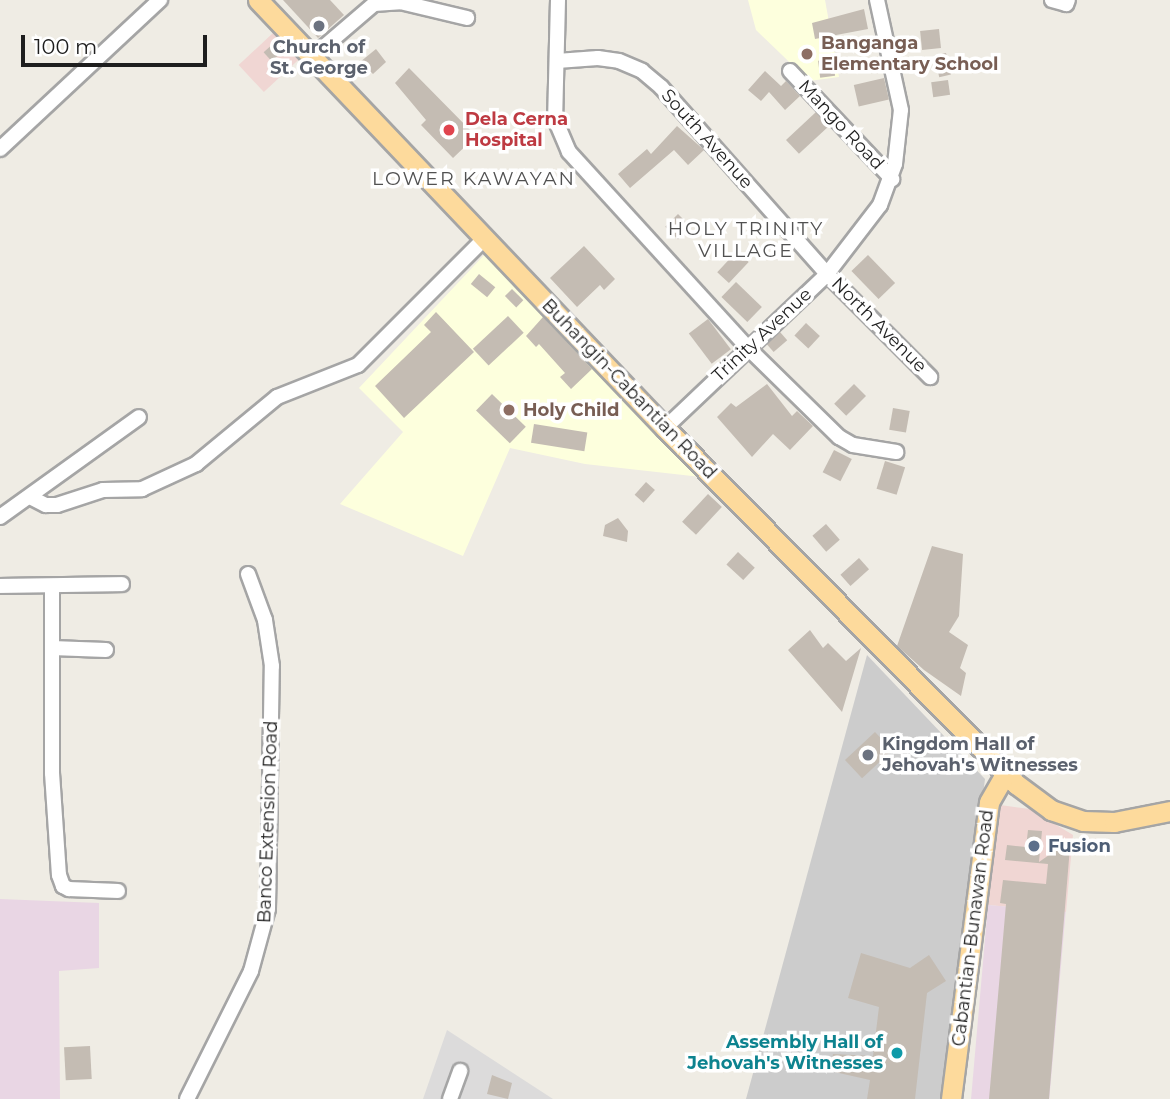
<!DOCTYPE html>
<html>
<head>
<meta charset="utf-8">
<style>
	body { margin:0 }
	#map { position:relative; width:1170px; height:1099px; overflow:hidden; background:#efece4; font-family:Montserrat,sans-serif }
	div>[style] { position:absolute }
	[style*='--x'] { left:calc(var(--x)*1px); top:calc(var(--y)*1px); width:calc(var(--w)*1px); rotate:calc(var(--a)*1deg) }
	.residential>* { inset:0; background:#dcdbdb }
	.commercial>* { inset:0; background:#f0d6d3; transform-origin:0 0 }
	.industrial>* { inset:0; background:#e9d6e4; transform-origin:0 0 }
	.education>* { inset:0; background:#fdffdd }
	.religious>* { inset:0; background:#ccc }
	.building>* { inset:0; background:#c4bcb3; transform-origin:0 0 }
	.roads { filter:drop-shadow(2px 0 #a5a5a5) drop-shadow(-2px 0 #a5a5a5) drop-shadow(0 2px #a5a5a5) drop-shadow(0 -2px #a5a5a5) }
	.minor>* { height:14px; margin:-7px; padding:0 7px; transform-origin:7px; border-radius:7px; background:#fff }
	.major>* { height:19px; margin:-9.5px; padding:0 9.5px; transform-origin:9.5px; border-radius:9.5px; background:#fdda9c }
	.dots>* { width:19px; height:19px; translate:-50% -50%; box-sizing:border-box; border:4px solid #fff; border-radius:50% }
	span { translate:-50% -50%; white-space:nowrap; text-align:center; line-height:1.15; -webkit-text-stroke:7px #fff; paint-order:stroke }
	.education-label { font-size:18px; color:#785e54; font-weight:700 }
	.left { translate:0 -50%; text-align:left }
	.worship-label { font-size:18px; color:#5b616d; font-weight:700 }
	.health-label { font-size:18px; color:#be3a42; font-weight:700 }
	.street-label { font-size:18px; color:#1e1e1e }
	.service-label { font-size:18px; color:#4e5e75; font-weight:700 }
	.culture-label { font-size:18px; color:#0d838f; font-weight:700 }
	.right { translate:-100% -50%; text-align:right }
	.neighbourhood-label { font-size:19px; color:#515151; letter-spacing:2px }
	.scale { position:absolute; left:21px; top:35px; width:186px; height:32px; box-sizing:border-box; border:4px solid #1e1e1e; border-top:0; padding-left:9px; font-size:21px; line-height:24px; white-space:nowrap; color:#1e1e1e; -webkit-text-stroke:5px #fff; paint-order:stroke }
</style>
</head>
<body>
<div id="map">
	<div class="residential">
		<i style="clip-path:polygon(447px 1030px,553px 1099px,423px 1099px)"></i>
	</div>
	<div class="commercial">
		<i style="left:273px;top:33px;width:37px;height:47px;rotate:47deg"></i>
		<i style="clip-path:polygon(1000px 805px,1030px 809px,1073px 835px,1066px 912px,988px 905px)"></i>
	</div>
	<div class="industrial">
		<i style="clip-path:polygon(0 899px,99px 903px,99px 968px,59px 971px,60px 1099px,0 1099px)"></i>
		<i style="left:988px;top:905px;width:78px;height:195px;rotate:5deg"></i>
	</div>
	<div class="education">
		<i style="clip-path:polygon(748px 0,825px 0,839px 77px,809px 81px,756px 30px)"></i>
		<i style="clip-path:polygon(487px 252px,701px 477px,585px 464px,510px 448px,463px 556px,340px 504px,403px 432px,359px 388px)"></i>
	</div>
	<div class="religious">
		<i style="clip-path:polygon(867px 655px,985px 779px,945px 1099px,746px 1099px)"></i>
	</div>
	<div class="building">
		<i style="clip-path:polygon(283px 0,330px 0,344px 15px,318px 38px)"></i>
		<i style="clip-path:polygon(864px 9px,868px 29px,815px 39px,812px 23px)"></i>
		<i style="left:939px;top:29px;width:19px;height:19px;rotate:84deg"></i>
		<i style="left:274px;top:43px;width:12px;height:14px;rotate:48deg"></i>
		<i style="clip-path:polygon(376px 49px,386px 62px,373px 74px,360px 62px)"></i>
		<i style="left:946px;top:53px;width:22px;height:12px;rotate:77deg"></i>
		<i style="left:833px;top:59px;width:17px;height:15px;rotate:83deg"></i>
		<i style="clip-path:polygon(409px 68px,476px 136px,453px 158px,421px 125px,426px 120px,395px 83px)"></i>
		<i style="clip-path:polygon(765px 71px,781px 86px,786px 81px,800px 96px,785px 110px,769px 92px,761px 101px,748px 90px)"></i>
		<i style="left:884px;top:78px;width:22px;height:31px;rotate:77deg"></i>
		<i style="left:948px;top:80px;width:15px;height:17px;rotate:82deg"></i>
		<i style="left:816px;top:112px;width:19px;height:41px;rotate:47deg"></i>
		<i style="clip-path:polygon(677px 126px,704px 150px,688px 165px,674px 150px,630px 188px,618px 174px,647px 149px,651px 154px)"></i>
		<i style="left:678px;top:214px;width:18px;height:18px;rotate:45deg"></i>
		<i style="clip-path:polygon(584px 246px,615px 279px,604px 290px,600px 285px,577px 307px,550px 278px)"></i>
		<i style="left:737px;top:251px;width:16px;height:29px;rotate:43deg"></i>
		<i style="left:868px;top:255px;width:39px;height:23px;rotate:46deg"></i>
		<i style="left:479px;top:274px;width:21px;height:13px;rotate:39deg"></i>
		<i style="left:736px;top:282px;width:36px;height:21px;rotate:44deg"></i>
		<i style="left:512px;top:289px;width:16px;height:10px;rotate:45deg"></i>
		<i style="clip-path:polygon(436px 312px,474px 352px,404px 418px,375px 386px,431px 332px,424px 325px)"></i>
		<i style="left:508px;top:316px;width:23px;height:48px;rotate:47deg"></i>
		<i style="clip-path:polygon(543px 317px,592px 369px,571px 389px,560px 377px,565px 373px,539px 344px,536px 347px,526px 336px)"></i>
		<i style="left:708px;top:319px;width:38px;height:24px;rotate:53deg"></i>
		<i style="left:806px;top:323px;width:19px;height:17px;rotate:43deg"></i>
		<i style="left:780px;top:332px;width:11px;height:18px;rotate:49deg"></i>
		<i style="clip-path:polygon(767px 384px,792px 416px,797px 411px,813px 426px,790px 450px,773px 434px,752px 457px,717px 417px,731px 403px,736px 407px)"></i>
		<i style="left:854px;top:384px;width:17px;height:28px;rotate:45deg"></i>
		<i style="left:492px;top:394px;width:47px;height:23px;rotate:44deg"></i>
		<i style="left:893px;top:408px;width:17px;height:22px;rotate:10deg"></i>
		<i style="left:534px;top:424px;width:54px;height:19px;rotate:9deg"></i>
		<i style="left:834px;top:450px;width:20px;height:25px;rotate:27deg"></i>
		<i style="left:885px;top:461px;width:21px;height:29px;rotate:17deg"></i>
		<i style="left:646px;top:482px;width:12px;height:17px;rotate:42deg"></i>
		<i style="left:708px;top:494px;width:19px;height:38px;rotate:43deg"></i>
		<i style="clip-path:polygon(618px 518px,628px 531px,627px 542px,603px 536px,605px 525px)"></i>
		<i style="left:826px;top:524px;width:21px;height:18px;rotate:49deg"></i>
		<i style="clip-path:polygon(932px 546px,963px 554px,959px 616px,949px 632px,968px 645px,960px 668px,966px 673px,961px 696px,924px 670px,897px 646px)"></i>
		<i style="left:738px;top:552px;width:23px;height:17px;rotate:43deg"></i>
		<i style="left:859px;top:558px;width:15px;height:25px;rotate:48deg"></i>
		<i style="clip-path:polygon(810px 630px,823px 648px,828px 643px,846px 661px,861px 648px,842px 712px,788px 650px)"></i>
		<i style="left:875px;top:732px;width:25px;height:41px;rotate:47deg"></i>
		<i style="clip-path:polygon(1028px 830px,1042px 831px,1039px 862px,1062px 846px,1070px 847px,1049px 1099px,989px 1099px,1006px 904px,1000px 903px,1003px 880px,1046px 884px,1048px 864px,1005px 860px,1007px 845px,1026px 847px)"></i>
		<i style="clip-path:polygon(861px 953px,910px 968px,929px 955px,946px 981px,927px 993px,915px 1099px,867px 1099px,870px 1080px,830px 1071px,833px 1054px,873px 1056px,879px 1007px,848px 998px)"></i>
		<i style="left:90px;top:1046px;width:33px;height:26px;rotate:87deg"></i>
		<i style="clip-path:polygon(492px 1075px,512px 1083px,508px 1099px,487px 1094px)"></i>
	</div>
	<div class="roads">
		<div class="minor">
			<i style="--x:558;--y:0;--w:119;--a:91.4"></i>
			<i style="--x:555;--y:119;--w:36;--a:67"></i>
			<i style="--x:569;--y:152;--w:264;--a:47.6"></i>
			<i style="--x:747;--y:347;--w:129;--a:44.4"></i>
			<i style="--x:839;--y:437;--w:16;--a:30"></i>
			<i style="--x:853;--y:445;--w:44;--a:9.2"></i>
			<i style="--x:1052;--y:0;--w:15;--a:16"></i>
			<i style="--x:1066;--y:4;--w:4;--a:-63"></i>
			<i style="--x:311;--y:58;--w:83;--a:-40.6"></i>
			<i style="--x:374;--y:4;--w:26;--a:-4"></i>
			<i style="--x:400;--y:2;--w:69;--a:13.4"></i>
			<i style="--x:557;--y:61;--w:41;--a:-4.2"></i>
			<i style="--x:598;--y:58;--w:21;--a:8"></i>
			<i style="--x:619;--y:61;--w:25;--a:23"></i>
			<i style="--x:642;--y:71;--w:25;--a:40"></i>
			<i style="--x:661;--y:87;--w:250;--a:48.4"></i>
			<i style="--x:827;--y:274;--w:146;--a:45"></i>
			<i style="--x:790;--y:71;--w:149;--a:46.6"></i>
			<i style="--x:0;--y:149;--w:219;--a:-43"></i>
			<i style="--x:665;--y:428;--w:224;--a:-43.5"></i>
			<i style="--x:827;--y:274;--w:87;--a:-52.5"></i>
			<i style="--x:880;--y:205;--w:44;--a:-69.9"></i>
			<i style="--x:895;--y:164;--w:54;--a:-83.7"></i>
			<i style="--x:901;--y:110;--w:113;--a:-102.3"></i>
			<i style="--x:30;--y:497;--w:18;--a:27"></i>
			<i style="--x:46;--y:505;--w:11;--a:0"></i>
			<i style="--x:57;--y:505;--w:48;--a:-18.1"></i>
			<i style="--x:103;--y:490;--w:39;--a:-1"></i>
			<i style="--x:142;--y:489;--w:60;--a:-24.8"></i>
			<i style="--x:196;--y:464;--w:105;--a:-39.6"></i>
			<i style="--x:277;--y:397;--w:87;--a:-21.6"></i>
			<i style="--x:358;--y:365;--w:181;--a:-45"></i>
			<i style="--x:0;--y:517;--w:171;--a:-35.7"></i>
			<i style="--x:0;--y:586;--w:122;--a:-0.9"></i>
			<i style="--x:52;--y:586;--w:187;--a:90"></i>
			<i style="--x:52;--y:773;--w:102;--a:86.1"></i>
			<i style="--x:59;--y:875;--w:12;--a:70"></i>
			<i style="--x:63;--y:886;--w:7;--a:27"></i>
			<i style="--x:69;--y:889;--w:49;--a:2.3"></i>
			<i style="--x:52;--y:648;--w:54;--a:2.1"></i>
			<i style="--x:187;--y:1099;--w:143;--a:-63.4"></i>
			<i style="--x:251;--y:971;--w:64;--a:-74.7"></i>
			<i style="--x:268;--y:909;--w:243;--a:-89.1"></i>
			<i style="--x:272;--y:666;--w:47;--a:-98.7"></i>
			<i style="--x:265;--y:620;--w:49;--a:-110.3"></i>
			<i style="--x:450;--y:1099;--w:30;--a:-70"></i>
		</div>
		<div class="major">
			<i style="--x:258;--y:0;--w:591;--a:46.44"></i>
			<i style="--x:665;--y:428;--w:500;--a:45.4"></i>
			<i style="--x:1016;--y:784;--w:44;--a:36.6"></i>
			<i style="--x:1051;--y:810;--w:34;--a:19"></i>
			<i style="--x:1083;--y:821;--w:31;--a:2"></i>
			<i style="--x:1114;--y:822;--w:57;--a:-11.1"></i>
			<i style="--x:951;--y:1099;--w:299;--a:-82.7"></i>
			<i style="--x:989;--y:802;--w:32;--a:-60"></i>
		</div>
	</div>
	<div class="dots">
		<i style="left:319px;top:26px;background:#6b7280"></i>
		<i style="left:807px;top:54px;background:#8d6e63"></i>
		<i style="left:449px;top:130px;background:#e0444e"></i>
		<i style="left:509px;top:410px;background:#8d6e63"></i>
		<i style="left:868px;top:755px;background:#6b7280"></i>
		<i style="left:1034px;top:846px;background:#5c6f8a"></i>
		<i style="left:897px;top:1053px;background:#0f9aa8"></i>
	</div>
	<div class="education-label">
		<span class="left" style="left:821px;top:54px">Banganga<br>Elementary School</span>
		<span class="left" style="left:523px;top:410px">Holy Child</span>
	</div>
	<div class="worship-label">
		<span style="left:319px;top:58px">Church of<br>St. George</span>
		<span class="left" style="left:882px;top:755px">Kingdom Hall of<br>Jehovah's Witnesses</span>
	</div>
	<div class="health-label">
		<span class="left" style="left:465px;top:130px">Dela Cerna<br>Hospital</span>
	</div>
	<div class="street-label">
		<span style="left:841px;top:125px;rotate:47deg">Mango Road</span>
		<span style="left:707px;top:139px;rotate:48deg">South Avenue</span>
		<span style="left:879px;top:325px;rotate:45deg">North Avenue</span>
		<span style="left:762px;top:335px;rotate:-43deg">Trinity Avenue</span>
		<span style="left:629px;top:389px;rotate:46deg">Buhangin-Cabantian Road</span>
		<span style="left:268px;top:822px;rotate:-88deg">Banco Extension Road</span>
		<span style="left:973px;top:928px;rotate:-83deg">Cabantian-Bunawan Road</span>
	</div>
	<div class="service-label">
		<span class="left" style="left:1048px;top:846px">Fusion</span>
	</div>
	<div class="culture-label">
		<span class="right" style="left:883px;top:1053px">Assembly Hall of<br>Jehovah's Witnesses</span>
	</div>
	<div class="neighbourhood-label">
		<span style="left:474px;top:179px">LOWER KAWAYAN</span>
		<span style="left:746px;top:240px">HOLY TRINITY<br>VILLAGE</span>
	</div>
	<div class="scale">100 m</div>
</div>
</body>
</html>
